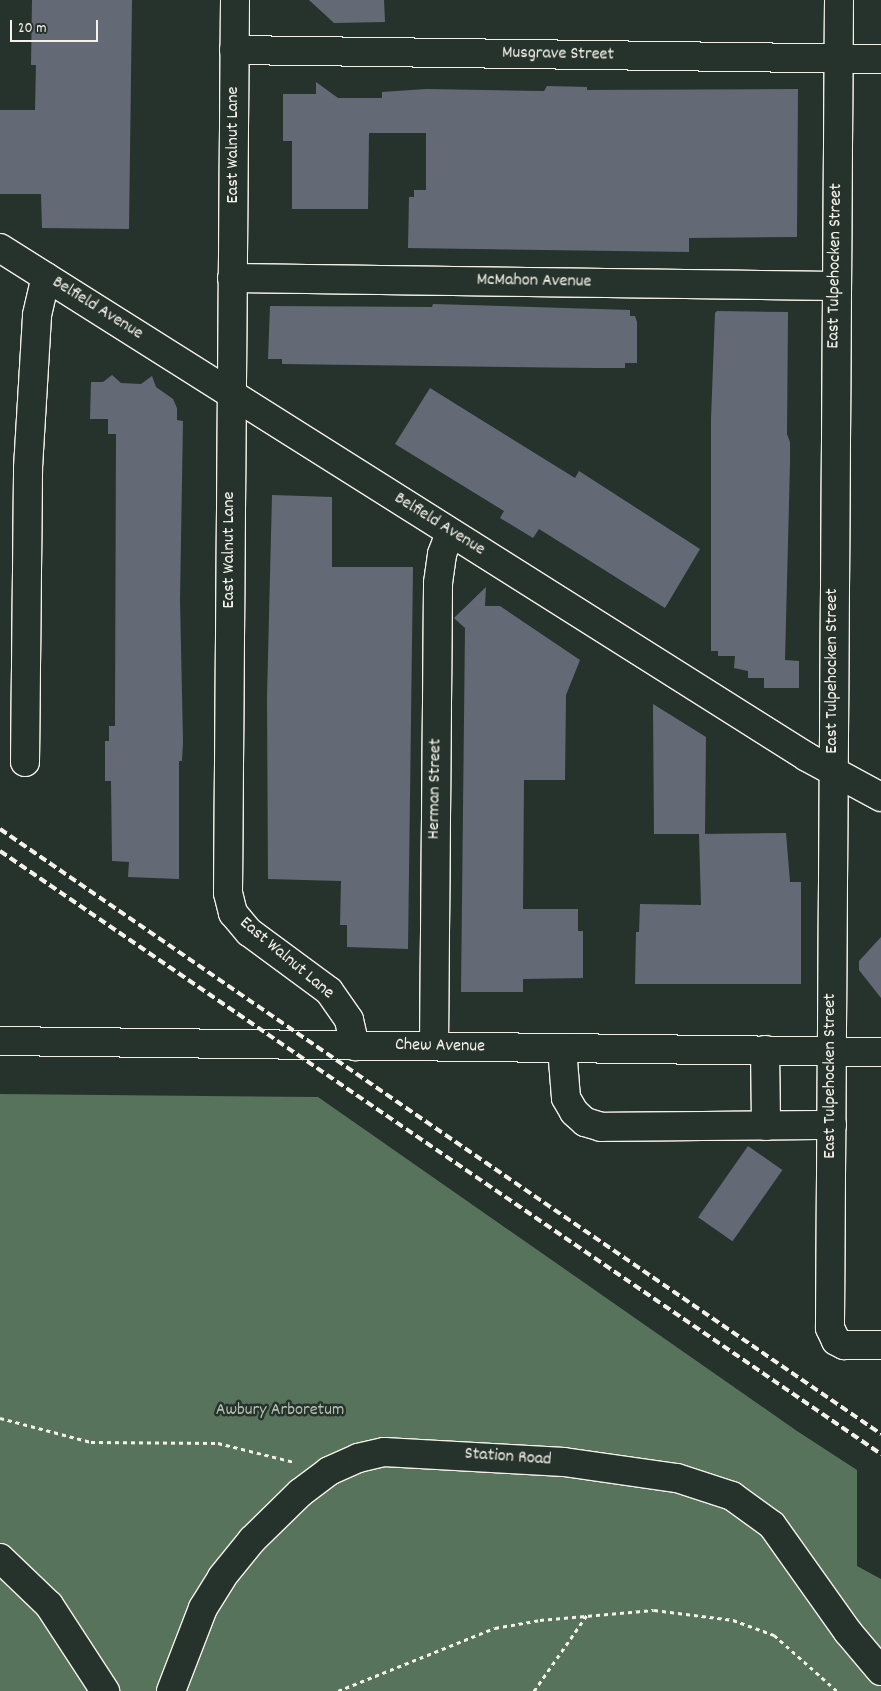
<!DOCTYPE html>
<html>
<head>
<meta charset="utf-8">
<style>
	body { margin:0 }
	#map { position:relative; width:881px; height:1691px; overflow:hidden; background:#26332d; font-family:Dekko,sans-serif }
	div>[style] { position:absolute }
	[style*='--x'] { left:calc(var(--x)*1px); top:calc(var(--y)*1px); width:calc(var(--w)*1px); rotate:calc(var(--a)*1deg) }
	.green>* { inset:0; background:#57735b }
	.building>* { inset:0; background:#646a75; transform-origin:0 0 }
	.path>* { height:3px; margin-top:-1.5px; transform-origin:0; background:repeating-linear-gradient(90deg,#f4f1e8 0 4px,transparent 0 8px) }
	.roads { filter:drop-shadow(1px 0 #f4f1e8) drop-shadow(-1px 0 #f4f1e8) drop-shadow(0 1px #f4f1e8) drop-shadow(0 -1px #f4f1e8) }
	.minor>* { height:28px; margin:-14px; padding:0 14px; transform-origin:14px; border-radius:14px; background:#26332d }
	.rail>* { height:4px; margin-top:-2px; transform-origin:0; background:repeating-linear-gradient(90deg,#f4f1e8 0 8px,transparent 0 12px) }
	span { translate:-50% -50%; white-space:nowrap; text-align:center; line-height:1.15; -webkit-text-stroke:5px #26332d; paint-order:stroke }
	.street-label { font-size:18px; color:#f4f1e8 }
	.park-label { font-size:18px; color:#b5bfb0 }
	.scale { position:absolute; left:10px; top:20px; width:88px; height:22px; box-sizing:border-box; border:2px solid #f4f1e8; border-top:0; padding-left:6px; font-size:15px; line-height:18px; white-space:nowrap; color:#f4f1e8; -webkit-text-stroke:4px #26332d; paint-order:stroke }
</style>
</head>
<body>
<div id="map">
	<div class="green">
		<i style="clip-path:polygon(0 1094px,318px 1097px,797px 1431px,857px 1470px,857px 1566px,881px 1579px,881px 1691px,0 1691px)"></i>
	</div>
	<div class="building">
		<i style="clip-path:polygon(32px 0,132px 0,129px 229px,42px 228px,41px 194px,0 194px,0 110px,35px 110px,36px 65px,31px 65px)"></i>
		<i style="clip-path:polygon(309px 0,384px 0,385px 22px,334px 23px)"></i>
		<i style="clip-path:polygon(316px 82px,338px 98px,382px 98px,382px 92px,426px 89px,544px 91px,547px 86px,587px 87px,587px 90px,798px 89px,797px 237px,689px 238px,689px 252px,408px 248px,409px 197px,414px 197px,414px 190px,426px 190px,426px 133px,369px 133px,368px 209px,292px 209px,292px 141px,283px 141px,283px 94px,316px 94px)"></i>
		<i style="clip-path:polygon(433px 304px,630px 310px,630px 316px,635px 316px,637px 322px,637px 363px,625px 363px,625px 368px,595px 368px,282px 364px,282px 359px,268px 359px,270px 306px,432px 307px)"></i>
		<i style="clip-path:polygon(717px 311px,788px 312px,787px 434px,790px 442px,790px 463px,785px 660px,799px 661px,799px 688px,764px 688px,764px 678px,748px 678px,748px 671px,734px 668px,735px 656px,718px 656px,718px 651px,711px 651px,711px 419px,715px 313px)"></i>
		<i style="clip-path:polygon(112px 375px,121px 383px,141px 384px,152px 376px,156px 387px,173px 399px,177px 408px,177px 420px,183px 421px,180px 600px,183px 742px,182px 761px,179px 761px,179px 879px,128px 877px,129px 862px,112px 861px,111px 781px,105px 781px,105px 741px,109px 741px,109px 726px,115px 726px,116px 434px,108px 434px,108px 419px,90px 419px,91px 382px,103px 382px)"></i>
		<i style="clip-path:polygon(430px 388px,575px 478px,579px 471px,700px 549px,665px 608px,539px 529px,533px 538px,500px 518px,504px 511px,395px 444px)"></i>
		<i style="clip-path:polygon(272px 495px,332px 497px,332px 567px,413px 567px,408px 949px,347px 947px,347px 925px,340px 925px,341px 881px,268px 879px,267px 697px)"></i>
		<i style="clip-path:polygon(486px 587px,485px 606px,500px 606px,580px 660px,566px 695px,565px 780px,524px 780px,523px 909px,578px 909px,578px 931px,583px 931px,583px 978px,523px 979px,523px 992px,461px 992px,465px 628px,454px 618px)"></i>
		<i style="clip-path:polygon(653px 704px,706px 737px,705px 834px,654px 834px)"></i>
		<i style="clip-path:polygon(786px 833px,790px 882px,801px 882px,801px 984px,635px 984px,636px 932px,639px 932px,640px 904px,701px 905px,699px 834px)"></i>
		<i style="clip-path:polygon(881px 937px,881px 998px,859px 970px,859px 961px)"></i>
		<i style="left:748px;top:1146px;width:42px;height:87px;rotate:35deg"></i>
	</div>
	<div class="path">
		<i style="--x:0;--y:1418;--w:94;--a:14.8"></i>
		<i style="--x:91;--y:1442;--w:127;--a:0.5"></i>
		<i style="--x:218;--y:1443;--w:78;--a:14"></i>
		<i style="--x:338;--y:1691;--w:169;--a:-21.9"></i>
		<i style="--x:495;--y:1628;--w:46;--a:-10.1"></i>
		<i style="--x:540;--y:1620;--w:114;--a:-5"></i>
		<i style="--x:654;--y:1610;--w:80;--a:7.2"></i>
		<i style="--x:733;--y:1620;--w:44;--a:20.1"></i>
		<i style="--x:774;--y:1635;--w:84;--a:41.6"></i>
		<i style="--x:534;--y:1691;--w:93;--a:-55.1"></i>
	</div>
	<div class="roads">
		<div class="minor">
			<i style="--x:235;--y:0;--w:893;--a:90.45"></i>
			<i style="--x:228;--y:893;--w:21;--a:76"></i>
			<i style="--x:233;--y:913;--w:25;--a:50"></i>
			<i style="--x:249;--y:932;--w:99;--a:36.4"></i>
			<i style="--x:329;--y:991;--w:35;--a:55"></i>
			<i style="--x:349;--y:1020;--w:27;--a:77"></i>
			<i style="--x:839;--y:0;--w:1328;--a:90.39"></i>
			<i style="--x:830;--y:1328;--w:14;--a:65"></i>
			<i style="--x:836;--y:1341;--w:9;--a:27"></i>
			<i style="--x:844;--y:1345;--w:37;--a:0"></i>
			<i style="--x:234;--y:50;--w:647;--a:0.8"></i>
			<i style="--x:0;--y:248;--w:954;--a:32.24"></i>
			<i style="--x:807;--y:757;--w:84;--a:28.4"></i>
			<i style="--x:232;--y:278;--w:604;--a:0.76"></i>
			<i style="--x:25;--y:762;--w:294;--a:-89.4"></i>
			<i style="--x:28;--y:468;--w:153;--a:-86.6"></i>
			<i style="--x:37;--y:315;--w:39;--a:-77"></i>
			<i style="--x:0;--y:1041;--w:881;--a:0.72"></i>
			<i style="--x:434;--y:1046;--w:463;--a:-89.5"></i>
			<i style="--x:438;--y:583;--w:29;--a:-82"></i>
			<i style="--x:442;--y:554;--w:22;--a:-69"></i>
			<i style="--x:562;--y:1048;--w:50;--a:85.4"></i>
			<i style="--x:566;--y:1098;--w:16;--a:60"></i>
			<i style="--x:574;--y:1112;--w:15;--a:42"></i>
			<i style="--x:585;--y:1122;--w:17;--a:17"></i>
			<i style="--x:601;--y:1127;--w:231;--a:-0.5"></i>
			<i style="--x:765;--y:1050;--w:76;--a:89.2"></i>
			<i style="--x:0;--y:1558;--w:68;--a:43.8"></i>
			<i style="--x:49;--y:1605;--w:103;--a:56.9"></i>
			<i style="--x:171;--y:1691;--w:89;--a:-68.9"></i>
			<i style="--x:203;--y:1608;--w:36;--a:-58"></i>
			<i style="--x:222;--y:1577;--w:48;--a:-51"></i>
			<i style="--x:252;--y:1540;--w:67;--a:-44.4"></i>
			<i style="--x:300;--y:1493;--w:36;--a:-37"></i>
			<i style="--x:329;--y:1471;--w:32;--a:-24"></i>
			<i style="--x:358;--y:1458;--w:27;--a:-13"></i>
			<i style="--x:384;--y:1452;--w:180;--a:3.2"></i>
			<i style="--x:564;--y:1462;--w:114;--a:8.1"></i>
			<i style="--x:677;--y:1478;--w:58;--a:18.1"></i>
			<i style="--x:732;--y:1496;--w:49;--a:35.9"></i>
			<i style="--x:772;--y:1525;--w:131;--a:54.6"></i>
			<i style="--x:848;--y:1632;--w:51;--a:49.8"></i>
		</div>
	</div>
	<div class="rail">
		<i style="--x:0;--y:829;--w:1069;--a:34.48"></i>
		<i style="--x:0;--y:851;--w:1068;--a:34.39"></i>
	</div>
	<div class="street-label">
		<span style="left:558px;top:55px;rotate:1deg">Musgrave Street</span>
		<span style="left:234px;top:145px;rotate:-90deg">East Walnut Lane</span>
		<span style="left:836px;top:266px;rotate:-89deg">East Tulpehocken Street</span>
		<span style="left:534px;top:282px;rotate:1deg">McMahon Avenue</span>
		<span style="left:97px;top:309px;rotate:32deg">Belfield Avenue</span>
		<span style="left:439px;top:525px;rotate:32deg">Belfield Avenue</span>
		<span style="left:230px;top:550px;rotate:-90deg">East Walnut Lane</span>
		<span style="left:833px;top:671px;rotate:-90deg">East Tulpehocken Street</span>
		<span style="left:436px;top:789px;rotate:-89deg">Herman Street</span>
		<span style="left:286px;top:959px;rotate:40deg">East Walnut Lane</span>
		<span style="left:440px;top:1047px;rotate:1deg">Chew Avenue</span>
		<span style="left:831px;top:1076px;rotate:-90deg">East Tulpehocken Street</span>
		<span style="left:508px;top:1458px;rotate:4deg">Station Road</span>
	</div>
	<div class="park-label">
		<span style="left:280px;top:1411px">Awbury Arboretum</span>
	</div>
	<div class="scale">20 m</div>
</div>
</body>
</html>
